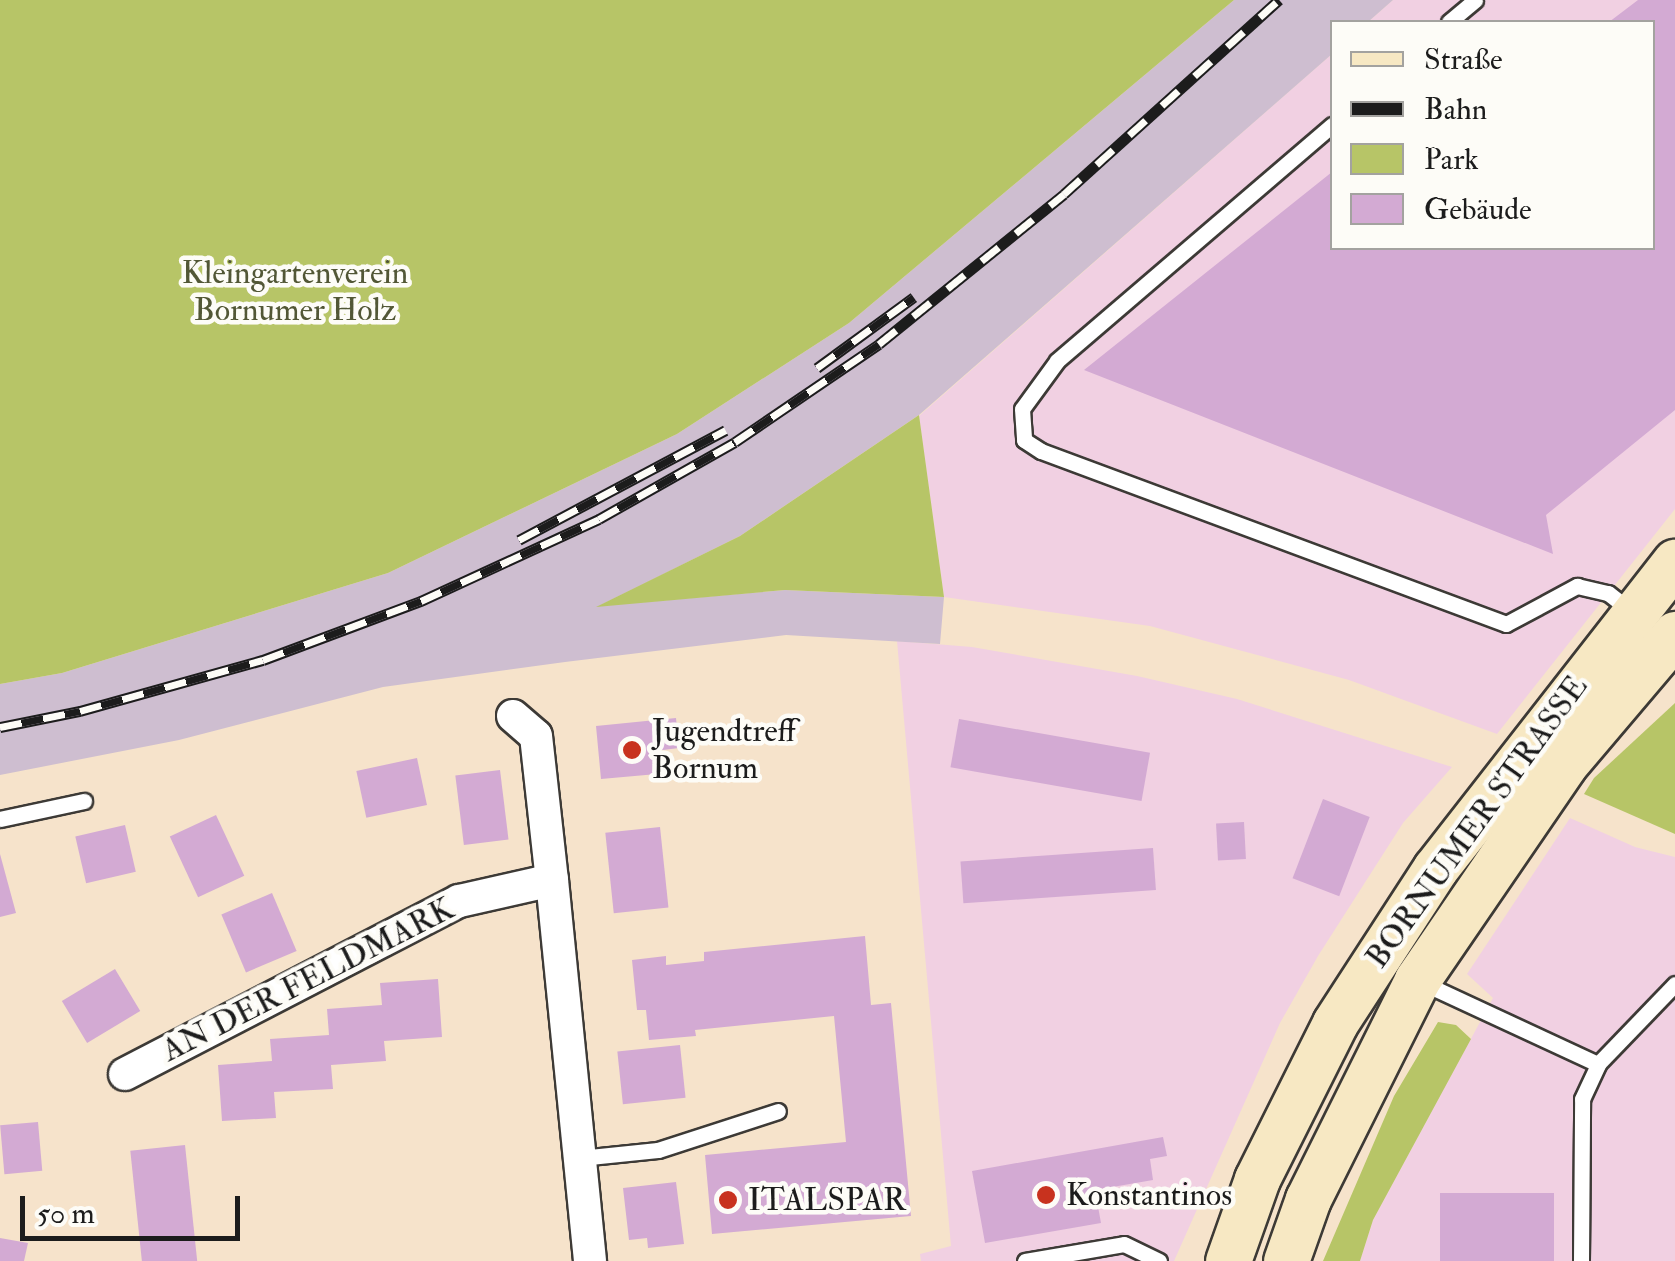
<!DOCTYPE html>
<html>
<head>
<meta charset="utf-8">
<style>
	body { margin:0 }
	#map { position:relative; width:1675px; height:1261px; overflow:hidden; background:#f6e3cb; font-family:"IM FELL Double Pica",serif }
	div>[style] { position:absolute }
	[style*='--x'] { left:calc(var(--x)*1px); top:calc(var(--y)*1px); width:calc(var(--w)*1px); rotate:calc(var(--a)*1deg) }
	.built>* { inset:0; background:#f1d0e2 }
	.industrial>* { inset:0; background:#cebed0 }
	.green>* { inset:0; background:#b7c567 }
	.building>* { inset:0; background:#d3aad3; transform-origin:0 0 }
	.roads { filter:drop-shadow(2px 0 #3d3a36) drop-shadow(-2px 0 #3d3a36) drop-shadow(0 2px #3d3a36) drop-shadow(0 -2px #3d3a36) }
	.lane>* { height:15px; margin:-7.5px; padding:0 7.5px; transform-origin:7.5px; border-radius:7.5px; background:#fff }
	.street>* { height:32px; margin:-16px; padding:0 16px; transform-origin:16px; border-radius:16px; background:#fff }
	.secondary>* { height:45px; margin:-22.5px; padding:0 22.5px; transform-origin:22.5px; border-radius:22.5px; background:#f7e8c3 }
	.rail>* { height:11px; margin-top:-5.5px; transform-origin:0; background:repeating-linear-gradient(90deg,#fdfcf7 0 22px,#1c1c1c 0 44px); box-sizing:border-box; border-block:2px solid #1c1c1c }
	.dots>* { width:28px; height:28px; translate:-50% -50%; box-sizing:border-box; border:5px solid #fdfcf7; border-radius:50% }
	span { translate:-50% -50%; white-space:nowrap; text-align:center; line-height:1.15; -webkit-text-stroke:9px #fdfcf7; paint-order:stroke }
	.park-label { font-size:32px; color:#525736 }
	.poi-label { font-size:32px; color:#1c1c1c }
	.left { translate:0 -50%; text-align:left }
	.street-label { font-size:32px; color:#1c1c1c }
	.legend { position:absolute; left:1330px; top:20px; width:325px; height:230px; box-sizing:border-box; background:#fdfcf7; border:2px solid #a3a29f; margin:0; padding:12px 18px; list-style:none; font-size:30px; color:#1c1c1c }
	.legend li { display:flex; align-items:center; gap:20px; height:50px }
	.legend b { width:50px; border:2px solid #a3a29f }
	.scale { position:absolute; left:20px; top:1196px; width:220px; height:45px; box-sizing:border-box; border:5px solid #1c1c1c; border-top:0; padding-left:12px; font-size:30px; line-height:35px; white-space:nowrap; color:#1c1c1c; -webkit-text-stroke:8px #fdfcf7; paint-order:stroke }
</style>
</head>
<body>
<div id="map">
	<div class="built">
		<i style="clip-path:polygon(1393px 0,1675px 0,1675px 509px,1497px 734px,1349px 680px,1150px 626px,944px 597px,919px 416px,1332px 54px,1332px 248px,1652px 248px,1652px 22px,1368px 22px)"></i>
		<i style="clip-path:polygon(897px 641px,972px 647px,1137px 676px,1237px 699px,1452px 767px,1403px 823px,1318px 956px,1280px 1023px,1174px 1261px,921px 1261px,920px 1254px,951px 1246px)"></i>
		<i style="clip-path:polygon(1570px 818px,1635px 847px,1675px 857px,1675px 1261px,1360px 1261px,1373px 1220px,1493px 998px,1467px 974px)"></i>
	</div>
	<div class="industrial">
		<i style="clip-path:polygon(1234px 0,1393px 0,1368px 22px,1332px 22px,1332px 54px,919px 415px,740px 536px,599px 606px,785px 590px,944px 597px,940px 644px,786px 635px,565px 662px,383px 687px,179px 740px,0 775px,0 684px,62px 673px,388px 573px,677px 434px,849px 323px)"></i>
	</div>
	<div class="green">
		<i style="clip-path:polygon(0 0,1234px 0,849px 323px,677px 434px,388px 573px,62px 673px,0 684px)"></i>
		<i style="clip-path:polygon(919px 415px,944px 597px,785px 590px,596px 607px,740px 536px)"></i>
		<i style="clip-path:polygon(1675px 703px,1675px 834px,1584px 794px,1594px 778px)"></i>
		<i style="clip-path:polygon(1438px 1022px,1456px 1025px,1471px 1039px,1373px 1220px,1360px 1261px,1323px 1261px,1394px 1096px)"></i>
	</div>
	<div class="building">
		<i style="clip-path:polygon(1638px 0,1675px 0,1675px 410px,1546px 515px,1553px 554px,1084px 370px,1332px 172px,1332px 248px,1652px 248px,1652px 22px,1609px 22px)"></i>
		<i style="clip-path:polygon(676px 718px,679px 748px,655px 751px,657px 774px,601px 779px,596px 726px)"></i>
		<i style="left:959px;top:719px;width:194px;height:49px;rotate:10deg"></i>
		<i style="left:417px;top:758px;width:48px;height:62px;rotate:78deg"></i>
		<i style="left:500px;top:770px;width:70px;height:45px;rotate:83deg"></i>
		<i style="left:1323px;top:799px;width:50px;height:85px;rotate:21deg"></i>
		<i style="left:216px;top:815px;width:67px;height:51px;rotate:65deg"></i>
		<i style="left:1244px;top:822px;width:37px;height:28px;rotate:87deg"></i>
		<i style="left:125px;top:825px;width:48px;height:51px;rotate:77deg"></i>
		<i style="left:660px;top:827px;width:81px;height:55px;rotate:84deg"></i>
		<i style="left:1153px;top:848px;width:42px;height:193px;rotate:86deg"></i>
		<i style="clip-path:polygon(0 854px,16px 913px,0 917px)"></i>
		<i style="left:272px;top:893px;width:63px;height:55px;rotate:67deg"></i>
		<i style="clip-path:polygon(865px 936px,871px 1005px,891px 1003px,911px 1216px,712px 1234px,705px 1155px,846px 1142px,834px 1016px,695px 1030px,696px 1036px,649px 1040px,646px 1010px,637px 1010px,632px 960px,666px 956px,666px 965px,704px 961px,704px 952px)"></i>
		<i style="left:115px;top:969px;width:49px;height:62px;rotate:59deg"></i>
		<i style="clip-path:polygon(438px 979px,442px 1037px,384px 1041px,386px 1061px,331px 1065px,333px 1089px,274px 1092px,276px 1118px,222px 1121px,218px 1065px,272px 1061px,270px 1039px,329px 1035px,327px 1009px,382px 1005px,380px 983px)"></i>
		<i style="left:680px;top:1045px;width:53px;height:63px;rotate:84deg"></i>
		<i style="left:38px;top:1122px;width:49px;height:38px;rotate:85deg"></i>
		<i style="clip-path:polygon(1163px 1137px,1167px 1156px,1150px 1159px,1153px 1180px,1095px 1190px,1101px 1223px,985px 1243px,972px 1171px)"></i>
		<i style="left:185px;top:1145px;width:117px;height:55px;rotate:84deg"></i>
		<i style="clip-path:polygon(676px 1182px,684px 1244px,648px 1248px,647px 1238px,629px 1240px,623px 1188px)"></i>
		<i style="left:1554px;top:1193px;width:68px;height:114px;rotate:90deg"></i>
		<i style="clip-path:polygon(0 1238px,28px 1243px,24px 1261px,0 1261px)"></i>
	</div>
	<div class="roads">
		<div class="lane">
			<i style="--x:1449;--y:22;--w:34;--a:-40"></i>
			<i style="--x:1332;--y:125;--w:362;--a:139.4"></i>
			<i style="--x:1057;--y:361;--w:59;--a:126.1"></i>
			<i style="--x:1022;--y:409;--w:31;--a:86"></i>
			<i style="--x:1024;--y:440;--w:20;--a:33"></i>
			<i style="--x:1041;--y:451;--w:496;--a:20.4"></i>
			<i style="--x:1506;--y:624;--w:81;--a:-28.2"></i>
			<i style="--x:1577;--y:586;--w:32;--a:13"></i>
			<i style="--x:1608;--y:593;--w:31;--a:38"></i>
			<i style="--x:0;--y:819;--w:86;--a:-12.1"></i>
			<i style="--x:1421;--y:982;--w:195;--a:24.9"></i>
			<i style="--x:580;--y:1158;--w:78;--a:-5.9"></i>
			<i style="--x:658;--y:1150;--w:126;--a:-18"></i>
			<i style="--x:1025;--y:1261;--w:100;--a:-9.7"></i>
			<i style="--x:1124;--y:1244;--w:39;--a:26"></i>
			<i style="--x:1581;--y:1261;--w:162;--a:-89.6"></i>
			<i style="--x:1582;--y:1099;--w:38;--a:-65"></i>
			<i style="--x:1598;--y:1064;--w:111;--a:-46.1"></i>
		</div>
		<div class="street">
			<i style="--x:513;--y:716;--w:30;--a:41"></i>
			<i style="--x:536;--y:736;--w:145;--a:83.7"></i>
			<i style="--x:125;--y:1074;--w:376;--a:-27.4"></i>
			<i style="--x:459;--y:901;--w:95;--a:-12.7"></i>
			<i style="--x:552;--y:880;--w:383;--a:84.3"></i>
		</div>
		<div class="secondary">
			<i style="--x:1228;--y:1261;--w:87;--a:-70.5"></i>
			<i style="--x:1257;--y:1179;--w:174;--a:-63.4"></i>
			<i style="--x:1335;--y:1023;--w:184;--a:-57"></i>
			<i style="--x:1435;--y:869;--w:390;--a:-52"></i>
			<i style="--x:1286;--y:1261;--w:66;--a:-70.5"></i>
			<i style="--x:1308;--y:1199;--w:245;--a:-63.5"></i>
			<i style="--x:1417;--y:980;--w:260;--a:-55.6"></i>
			<i style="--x:1564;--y:765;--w:172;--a:-49.7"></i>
		</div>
	</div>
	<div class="rail">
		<i style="--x:817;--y:368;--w:120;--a:-36.2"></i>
		<i style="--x:519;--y:540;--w:234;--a:-28"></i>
		<i style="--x:0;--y:727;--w:82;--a:-11.3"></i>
		<i style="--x:80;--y:711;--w:190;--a:-15.6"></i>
		<i style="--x:263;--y:660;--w:169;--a:-20.5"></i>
		<i style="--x:421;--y:601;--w:196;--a:-24.7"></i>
		<i style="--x:599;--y:519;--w:156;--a:-29.5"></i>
		<i style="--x:735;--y:442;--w:174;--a:-34.2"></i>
		<i style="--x:879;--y:344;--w:238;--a:-39"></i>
		<i style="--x:1064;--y:194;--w:290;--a:-42.1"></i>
	</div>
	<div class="dots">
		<i style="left:632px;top:750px;background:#c8321e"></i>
		<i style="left:1046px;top:1195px;background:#c8321e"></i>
		<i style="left:728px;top:1200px;background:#c8321e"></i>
	</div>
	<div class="park-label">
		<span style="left:295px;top:292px">Kleingartenverein<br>Bornumer Holz</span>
	</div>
	<div class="poi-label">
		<span class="left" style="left:652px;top:750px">Jugendtreff<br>Bornum</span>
		<span class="left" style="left:1066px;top:1195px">Konstantinos</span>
		<span class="left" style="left:748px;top:1200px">ITALSPAR</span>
	</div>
	<div class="street-label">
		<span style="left:1477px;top:822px;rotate:-54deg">BORNUMER STRASSE</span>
		<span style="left:308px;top:980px;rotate:-27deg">AN DER FELDMARK</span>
	</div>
	<ul class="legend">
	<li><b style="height:12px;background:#f7e8c3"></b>Straße</li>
	<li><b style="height:12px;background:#1c1c1c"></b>Bahn</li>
	<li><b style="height:28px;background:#b7c567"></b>Park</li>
	<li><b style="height:28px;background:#d3aad3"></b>Gebäude</li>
	</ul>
	<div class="scale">50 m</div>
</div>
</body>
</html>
